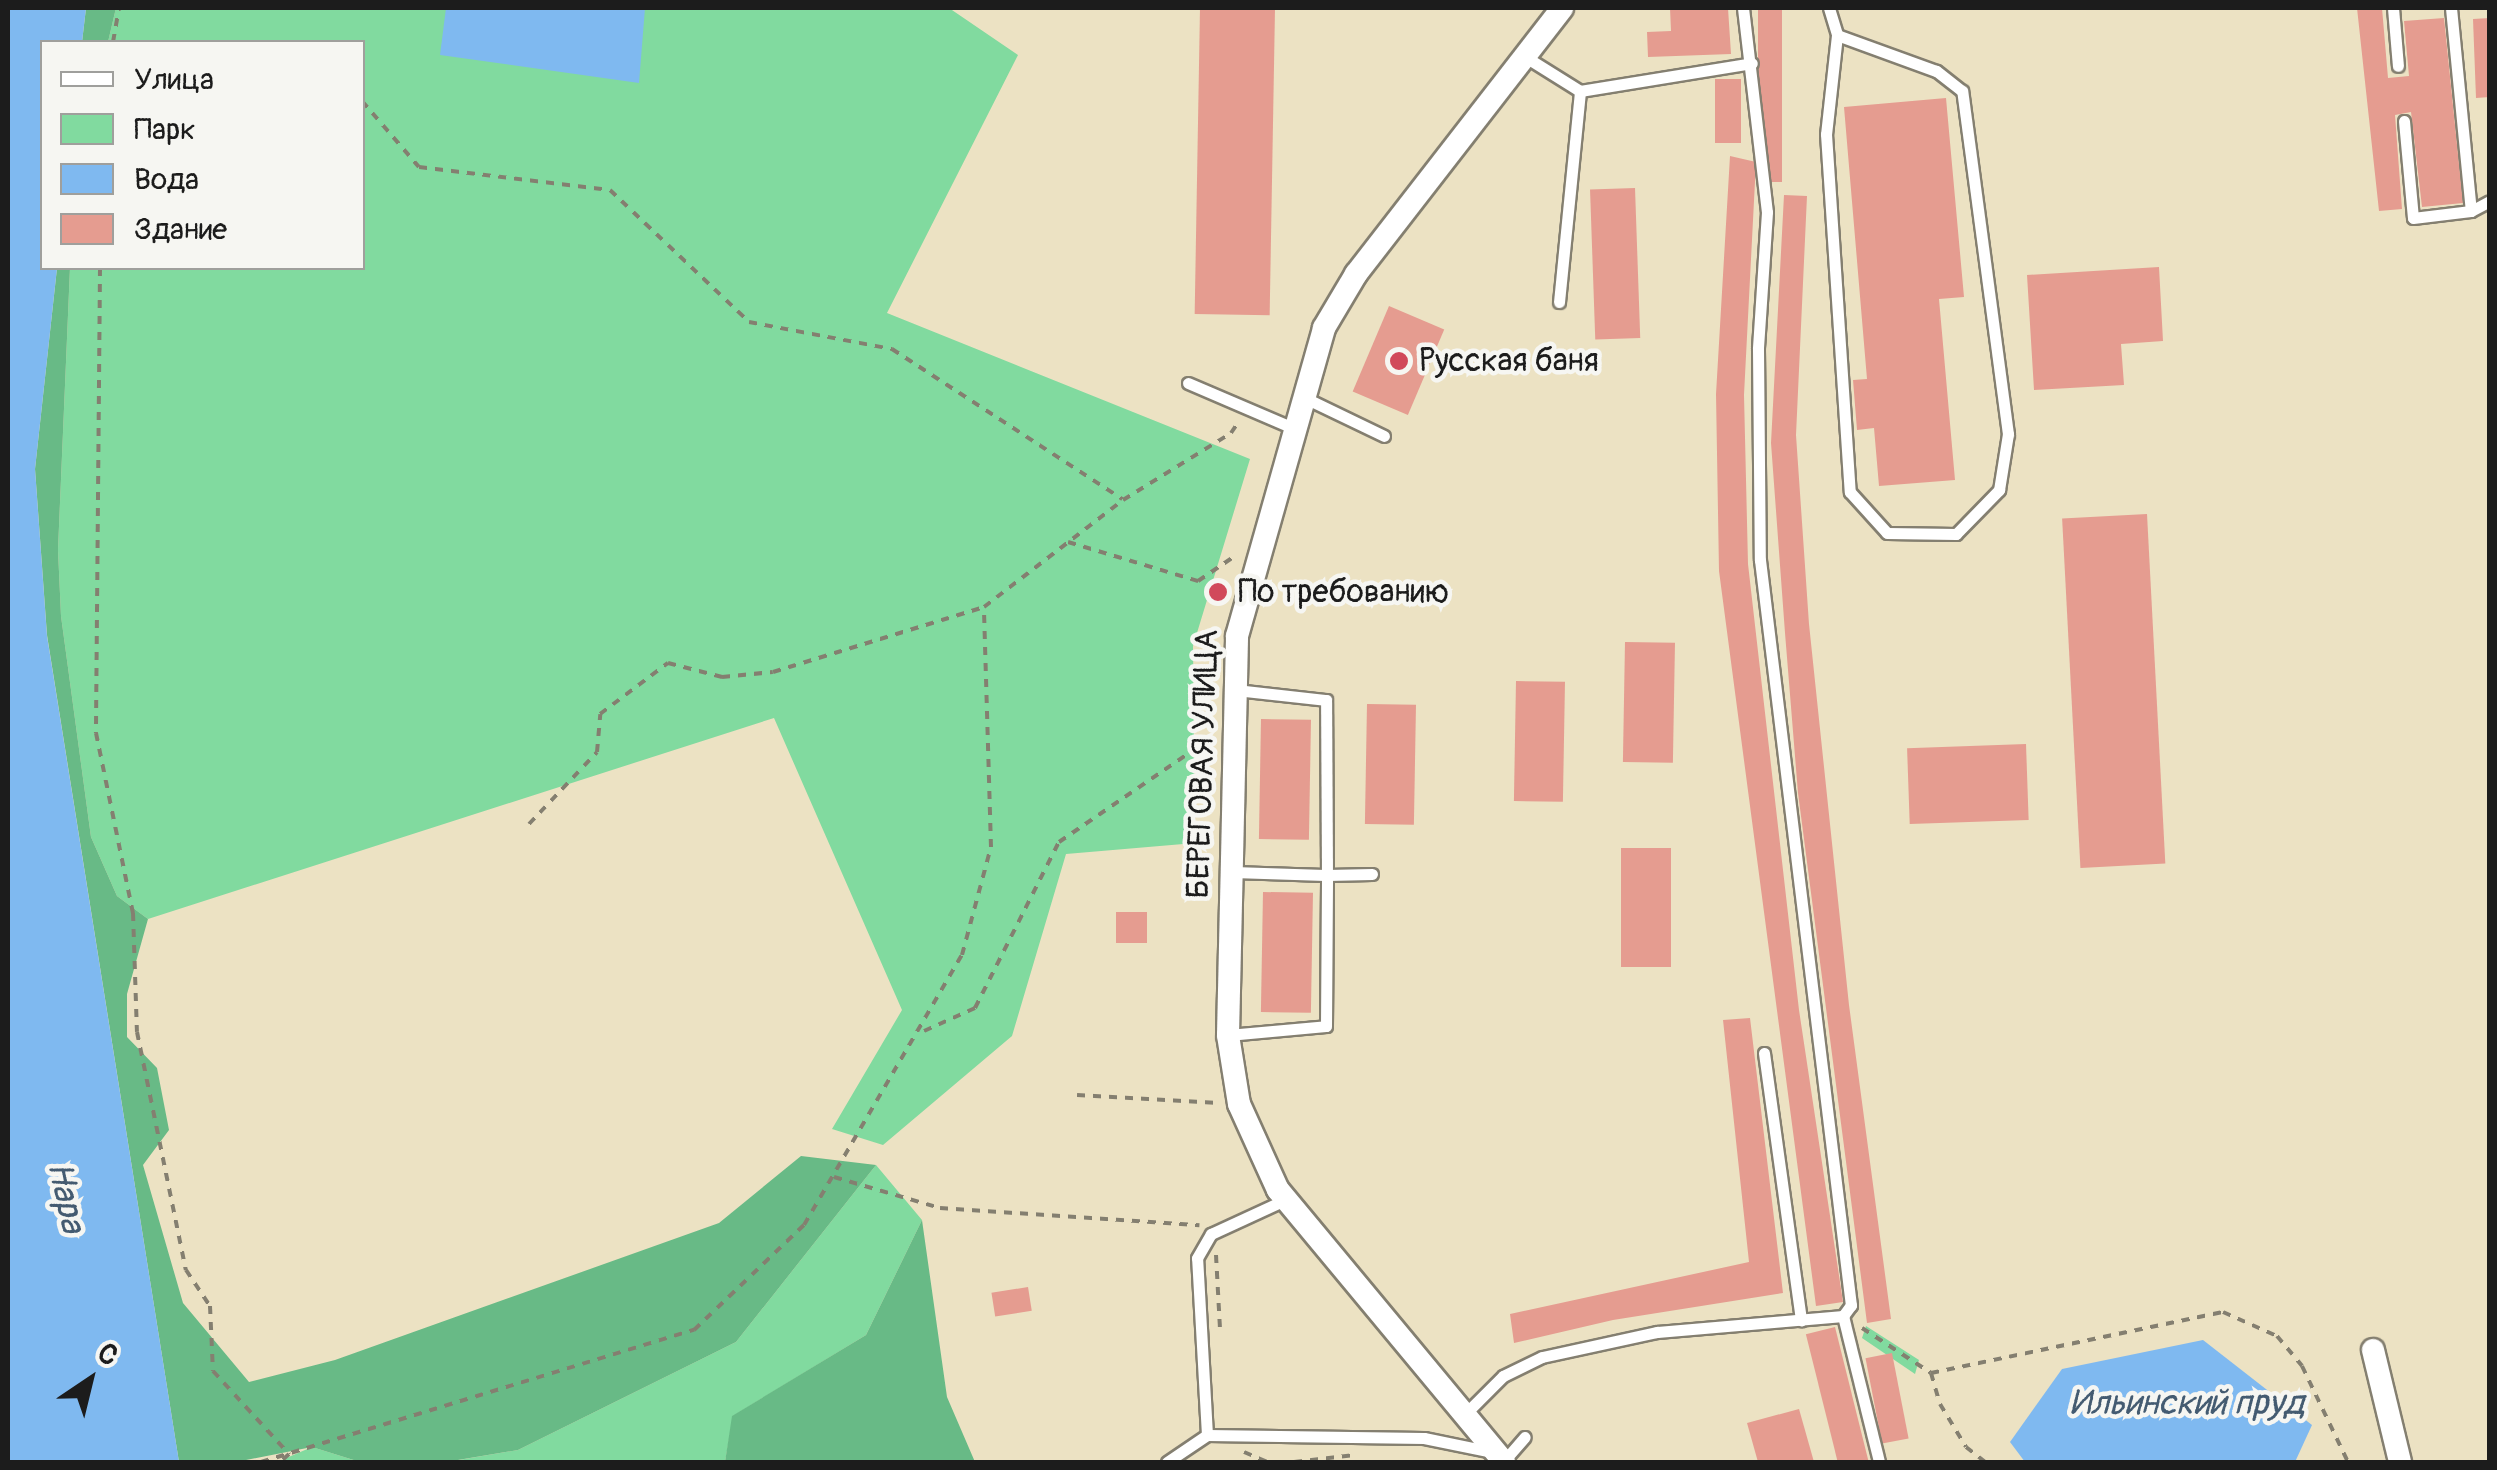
<!DOCTYPE html>
<html>
<head>
<meta charset="utf-8">
<style>
	body { margin:0 }
	#map { position:relative; width:2497px; height:1470px; overflow:hidden; background:#ece2c3; font-family:Pangolin,sans-serif }
	div>[style] { position:absolute }
	[style*='--x'] { left:calc(var(--x)*1px); top:calc(var(--y)*1px); width:calc(var(--w)*1px); rotate:calc(var(--a)*1deg) }
	.green>* { inset:0; background:#81da9f }
	.forest>* { inset:0; background:#68ba86 }
	.water>* { inset:0; background:#7fb9f0 }
	.building>* { inset:0; background:#e59c90; transform-origin:0 0 }
	.path>* { height:4px; margin-top:-2px; transform-origin:0; background:repeating-linear-gradient(90deg,#847f70 0 8px,transparent 0 16px) }
	.roads { filter:drop-shadow(2px 0 #847f70) drop-shadow(-2px 0 #847f70) drop-shadow(0 2px #847f70) drop-shadow(0 -2px #847f70) }
	.service>* { height:11px; margin:-5.5px; padding:0 5.5px; transform-origin:5.5px; border-radius:5.5px; background:#fff }
	.minor>* { height:22px; margin:-11px; padding:0 11px; transform-origin:11px; border-radius:11px; background:#fff }
	.dots>* { width:28px; height:28px; translate:-50% -50%; box-sizing:border-box; border:5px solid #f6f6f2; border-radius:50% }
	span { translate:-50% -50%; white-space:nowrap; text-align:center; line-height:1.15; -webkit-text-stroke:9px #f6f6f2; paint-order:stroke }
	.poi-label { font-size:32px; color:#1c1c1c }
	.left { translate:0 -50%; text-align:left }
	.street-label { font-size:32px; color:#1c1c1c }
	.water-label { font-size:35px; color:#445b71; font-style:italic }
	.frame { position:absolute; inset:0; border:10px solid #1c1c1c; pointer-events:none }
	.legend { position:absolute; left:40px; top:40px; width:325px; height:230px; box-sizing:border-box; background:#f6f6f2; border:2px solid #9f9f9c; margin:0; padding:12px 18px; list-style:none; font-size:30px; color:#1c1c1c }
	.legend li { display:flex; align-items:center; gap:20px; height:50px }
	.legend b { width:50px; border:2px solid #9f9f9c }
	.north { position:absolute; left:40px; top:1330px; width:100px; height:100px; -webkit-text-stroke:8px #f6f6f2; paint-order:stroke; rotate:35deg; font-size:28px; font-weight:700; line-height:40px; text-align:center; color:#1c1c1c }
	.north::after { content:''; display:block; margin:auto; width:35px; height:45px; background:#1c1c1c; clip-path:polygon(50% 0,100% 100%,50% 72%,0 100%) }
</style>
</head>
<body>
<div id="map">
	<div class="green">
		<i style="clip-path:polygon(116px 8px,949px 8px,1018px 55px,887px 313px,1250px 459px,1193px 646px,1195px 843px,1066px 854px,1012px 1036px,883px 1145px,832px 1129px,902px 1010px,774px 718px,148px 919px,117px 896px,91px 837px,61px 616px,58px 550px,70px 268px,362px 268px,362px 42px,108px 42px)"></i>
		<i style="clip-path:polygon(876px 1165px,922px 1220px,866px 1335px,733px 1416px,725px 1462px,447px 1462px,518px 1450px,736px 1342px)"></i>
		<i style="clip-path:polygon(1866px 1326px,1919px 1360px,1915px 1374px,1862px 1338px)"></i>
		<i style="clip-path:polygon(312px 1447px,360px 1462px,277px 1462px)"></i>
	</div>
	<div class="forest">
		<i style="clip-path:polygon(86px 8px,116px 8px,108px 42px,82px 42px)"></i>
		<i style="clip-path:polygon(57px 268px,70px 268px,58px 550px,61px 616px,91px 837px,117px 896px,148px 919px,127px 994px,127px 1037px,157px 1068px,169px 1130px,143px 1165px,183px 1303px,249px 1382px,335px 1360px,719px 1223px,801px 1156px,876px 1165px,736px 1342px,518px 1450px,446px 1462px,360px 1462px,312px 1447px,236px 1462px,179px 1462px,47px 635px,35px 469px)"></i>
		<i style="clip-path:polygon(922px 1220px,947px 1397px,975px 1462px,725px 1462px,732px 1416px,866px 1335px)"></i>
	</div>
	<div class="water">
		<i style="clip-path:polygon(8px 8px,86px 8px,82px 42px,42px 42px,42px 268px,57px 268px,35px 469px,47px 636px,179px 1462px,9px 1462px)"></i>
		<i style="clip-path:polygon(446px 8px,645px 8px,639px 83px,440px 55px)"></i>
		<i style="clip-path:polygon(2203px 1340px,2312px 1425px,2295px 1462px,2025px 1462px,2010px 1442px,2062px 1369px)"></i>
	</div>
	<div class="building">
		<i style="left:1200px;top:8px;width:75px;height:306px;rotate:1deg"></i>
		<i style="clip-path:polygon(1670px 8px,1728px 8px,1731px 54px,1648px 57px,1647px 32px,1671px 31px)"></i>
		<i style="left:1758px;top:8px;width:24px;height:174px"></i>
		<i style="clip-path:polygon(2357px 8px,2382px 8px,2388px 78px,2409px 76px,2404px 21px,2444px 18px,2463px 203px,2422px 207px,2411px 112px,2395px 115px,2402px 209px,2379px 211px)"></i>
		<i style="clip-path:polygon(2490px 18px,2490px 97px,2476px 98px,2473px 19px)"></i>
		<i style="left:1715px;top:79px;width:26px;height:64px"></i>
		<i style="clip-path:polygon(1946px 98px,1964px 297px,1939px 299px,1955px 480px,1879px 486px,1874px 428px,1857px 430px,1853px 380px,1867px 379px,1844px 107px)"></i>
		<i style="clip-path:polygon(1730px 156px,1756px 162px,1744px 395px,1748px 564px,1799px 1010px,1843px 1302px,1816px 1306px,1719px 571px,1716px 394px)"></i>
		<i style="left:1635px;top:188px;width:150px;height:45px;rotate:88deg"></i>
		<i style="clip-path:polygon(1784px 195px,1807px 196px,1796px 435px,1809px 624px,1849px 1005px,1891px 1319px,1867px 1323px,1798px 793px,1785px 633px,1771px 443px)"></i>
		<i style="clip-path:polygon(2159px 267px,2163px 341px,2121px 344px,2124px 385px,2034px 390px,2027px 275px)"></i>
		<i style="left:1389px;top:306px;width:60px;height:93px;rotate:23deg"></i>
		<i style="left:2147px;top:514px;width:350px;height:85px;rotate:87deg"></i>
		<i style="left:1625px;top:642px;width:50px;height:120px;rotate:1deg"></i>
		<i style="left:1516px;top:681px;width:49px;height:120px;rotate:1deg"></i>
		<i style="left:1367px;top:704px;width:49px;height:120px;rotate:1deg"></i>
		<i style="left:1261px;top:719px;width:50px;height:120px;rotate:1deg"></i>
		<i style="left:2026px;top:744px;width:76px;height:119px;rotate:88deg"></i>
		<i style="left:1621px;top:848px;width:50px;height:119px"></i>
		<i style="left:1263px;top:892px;width:50px;height:120px;rotate:1deg"></i>
		<i style="left:1147px;top:912px;width:31px;height:31px;rotate:90deg"></i>
		<i style="clip-path:polygon(1750px 1018px,1783px 1293px,1613px 1320px,1514px 1343px,1510px 1314px,1749px 1262px,1723px 1020px)"></i>
		<i style="left:1028px;top:1287px;width:24px;height:37px;rotate:81deg"></i>
		<i style="left:1835px;top:1327px;width:139px;height:30px;rotate:76deg"></i>
		<i style="left:1892px;top:1353px;width:87px;height:27px;rotate:79deg"></i>
		<i style="clip-path:polygon(1799px 1409px,1814px 1462px,1758px 1462px,1747px 1423px)"></i>
	</div>
	<div class="path">
		<i style="--x:113;--y:42;--w:35;--a:-80"></i>
		<i style="--x:362;--y:101;--w:87;--a:49.2"></i>
		<i style="--x:419;--y:167;--w:192;--a:6.9"></i>
		<i style="--x:610;--y:190;--w:192;--a:43.5"></i>
		<i style="--x:749;--y:322;--w:146;--a:10.7"></i>
		<i style="--x:892;--y:349;--w:275;--a:33.1"></i>
		<i style="--x:100;--y:268;--w:465;--a:90.5"></i>
		<i style="--x:96;--y:733;--w:184;--a:78.4"></i>
		<i style="--x:133;--y:913;--w:119;--a:88.1"></i>
		<i style="--x:137;--y:1032;--w:243;--a:78.4"></i>
		<i style="--x:186;--y:1270;--w:43;--a:56.3"></i>
		<i style="--x:210;--y:1306;--w:65;--a:87.4"></i>
		<i style="--x:213;--y:1371;--w:113;--a:47.5"></i>
		<i style="--x:289;--y:1454;--w:12;--a:138"></i>
		<i style="--x:1068;--y:542;--w:136;--a:16.7"></i>
		<i style="--x:1198;--y:581;--w:41;--a:-34.1"></i>
		<i style="--x:529;--y:824;--w:99;--a:-46.6"></i>
		<i style="--x:597;--y:752;--w:38;--a:-85"></i>
		<i style="--x:600;--y:714;--w:85;--a:-36.9"></i>
		<i style="--x:668;--y:663;--w:56;--a:14.5"></i>
		<i style="--x:722;--y:677;--w:51;--a:-5.6"></i>
		<i style="--x:773;--y:672;--w:221;--a:-17.1"></i>
		<i style="--x:924;--y:1031;--w:56;--a:-24.3"></i>
		<i style="--x:975;--y:1008;--w:186;--a:-63.2"></i>
		<i style="--x:1059;--y:842;--w:188;--a:-34.4"></i>
		<i style="--x:1077;--y:1095;--w:142;--a:3.2"></i>
		<i style="--x:834;--y:1177;--w:110;--a:16.3"></i>
		<i style="--x:940;--y:1208;--w:260;--a:3.8"></i>
		<i style="--x:1216;--y:1255;--w:75;--a:86.9"></i>
		<i style="--x:1862;--y:1328;--w:82;--a:33.1"></i>
		<i style="--x:1931;--y:1373;--w:298;--a:-11.8"></i>
		<i style="--x:2223;--y:1312;--w:59;--a:24"></i>
		<i style="--x:2277;--y:1336;--w:39;--a:50"></i>
		<i style="--x:2302;--y:1366;--w:106;--a:64.4"></i>
		<i style="--x:1931;--y:1373;--w:32;--a:74"></i>
		<i style="--x:1940;--y:1404;--w:50;--a:58.8"></i>
		<i style="--x:1966;--y:1447;--w:24;--a:38"></i>
		<i style="--x:1244;--y:1452;--w:25;--a:23"></i>
		<i style="--x:261;--y:1462;--w:453;--a:-17"></i>
		<i style="--x:694;--y:1330;--w:152;--a:-43.7"></i>
		<i style="--x:804;--y:1225;--w:313;--a:-59.7"></i>
		<i style="--x:962;--y:955;--w:112;--a:-75"></i>
		<i style="--x:991;--y:847;--w:240;--a:-91.7"></i>
		<i style="--x:984;--y:607;--w:175;--a:-37.6"></i>
		<i style="--x:1123;--y:500;--w:127;--a:-31.8"></i>
		<i style="--x:1231;--y:433;--w:14;--a:-56"></i>
		<i style="--x:1294;--y:1462;--w:61;--a:-6.5"></i>
	</div>
	<div class="roads">
		<div class="service">
			<i style="--x:1743;--y:8;--w:205;--a:83.3"></i>
			<i style="--x:1767;--y:212;--w:137;--a:93.8"></i>
			<i style="--x:1758;--y:349;--w:211;--a:89.5"></i>
			<i style="--x:1760;--y:560;--w:751;--a:83.04"></i>
			<i style="--x:1851;--y:1305;--w:14;--a:126"></i>
			<i style="--x:1829;--y:8;--w:28;--a:73"></i>
			<i style="--x:1837;--y:35;--w:100;--a:96.3"></i>
			<i style="--x:1826;--y:134;--w:359;--a:86.2"></i>
			<i style="--x:1850;--y:492;--w:55;--a:47.9"></i>
			<i style="--x:1887;--y:533;--w:69;--a:0.8"></i>
			<i style="--x:1956;--y:534;--w:62;--a:-45.7"></i>
			<i style="--x:1999;--y:490;--w:57;--a:-80.9"></i>
			<i style="--x:2008;--y:434;--w:346;--a:-97.6"></i>
			<i style="--x:1962;--y:91;--w:33;--a:-142"></i>
			<i style="--x:1936;--y:71;--w:105;--a:-160"></i>
			<i style="--x:2393;--y:8;--w:58;--a:85.1"></i>
			<i style="--x:2451;--y:8;--w:204;--a:84.4"></i>
			<i style="--x:1524;--y:56;--w:66;--a:32"></i>
			<i style="--x:1580;--y:91;--w:174;--a:-9.2"></i>
			<i style="--x:2404;--y:121;--w:97;--a:84.7"></i>
			<i style="--x:2413;--y:218;--w:58;--a:-6.9"></i>
			<i style="--x:2471;--y:211;--w:21;--a:-28"></i>
			<i style="--x:1559;--y:302;--w:212;--a:-84.3"></i>
			<i style="--x:1188;--y:383;--w:114;--a:23.2"></i>
			<i style="--x:1301;--y:396;--w:92;--a:25.7"></i>
			<i style="--x:1231;--y:872;--w:96;--a:1.8"></i>
			<i style="--x:1327;--y:875;--w:175;--a:-90.3"></i>
			<i style="--x:1326;--y:700;--w:92;--a:-173.7"></i>
			<i style="--x:1228;--y:1035;--w:98;--a:-5.2"></i>
			<i style="--x:1326;--y:1026;--w:151;--a:-89.6"></i>
			<i style="--x:1327;--y:875;--w:45;--a:-1.3"></i>
			<i style="--x:1764;--y:1053;--w:270;--a:82.1"></i>
			<i style="--x:1464;--y:1415;--w:55;--a:-45"></i>
			<i style="--x:1503;--y:1376;--w:43;--a:-26"></i>
			<i style="--x:1542;--y:1357;--w:118;--a:-12.3"></i>
			<i style="--x:1657;--y:1332;--w:187;--a:-4.9"></i>
			<i style="--x:1843;--y:1316;--w:150;--a:76.1"></i>
			<i style="--x:1207;--y:1435;--w:177;--a:-93.2"></i>
			<i style="--x:1197;--y:1258;--w:28;--a:-60"></i>
			<i style="--x:1211;--y:1234;--w:81;--a:-24.7"></i>
			<i style="--x:1167;--y:1462;--w:48;--a:-34"></i>
			<i style="--x:1207;--y:1435;--w:217;--a:0.8"></i>
			<i style="--x:1424;--y:1438;--w:69;--a:11.6"></i>
			<i style="--x:1503;--y:1462;--w:33;--a:-49"></i>
		</div>
		<div class="minor">
			<i style="--x:2373;--y:1350;--w:115;--a:76.4"></i>
			<i style="--x:1504;--y:1462;--w:354;--a:-129.7"></i>
			<i style="--x:1278;--y:1190;--w:94;--a:-114.4"></i>
			<i style="--x:1239;--y:1104;--w:70;--a:-99.1"></i>
			<i style="--x:1228;--y:1035;--w:399;--a:-88.7"></i>
			<i style="--x:1237;--y:636;--w:320;--a:-74.2"></i>
			<i style="--x:1324;--y:328;--w:63;--a:-59.3"></i>
			<i style="--x:1356;--y:274;--w:336;--a:-52.2"></i>
		</div>
	</div>
	<div class="dots">
		<i style="left:1399px;top:361px;background:#d1495b"></i>
		<i style="left:1218px;top:592px;background:#d1495b"></i>
	</div>
	<div class="poi-label">
		<span class="left" style="left:1419px;top:361px">Русская баня</span>
		<span class="left" style="left:1238px;top:592px">По требованию</span>
	</div>
	<div class="street-label">
		<span style="left:1203px;top:764px;rotate:-88deg">БЕРЕГОВАЯ УЛИЦА</span>
	</div>
	<div class="water-label">
		<span style="left:66px;top:1197px;rotate:78deg">Нара</span>
		<span style="left:2187px;top:1403px">Ильинский пруд</span>
	</div>
	<div class="frame"></div>
	<ul class="legend">
	<li><b style="height:12px;background:#fff"></b>Улица</li>
	<li><b style="height:28px;background:#81da9f"></b>Парк</li>
	<li><b style="height:28px;background:#7fb9f0"></b>Вода</li>
	<li><b style="height:28px;background:#e59c90"></b>Здание</li>
	</ul>
	<div class="north">С</div>
</div>
</body>
</html>
